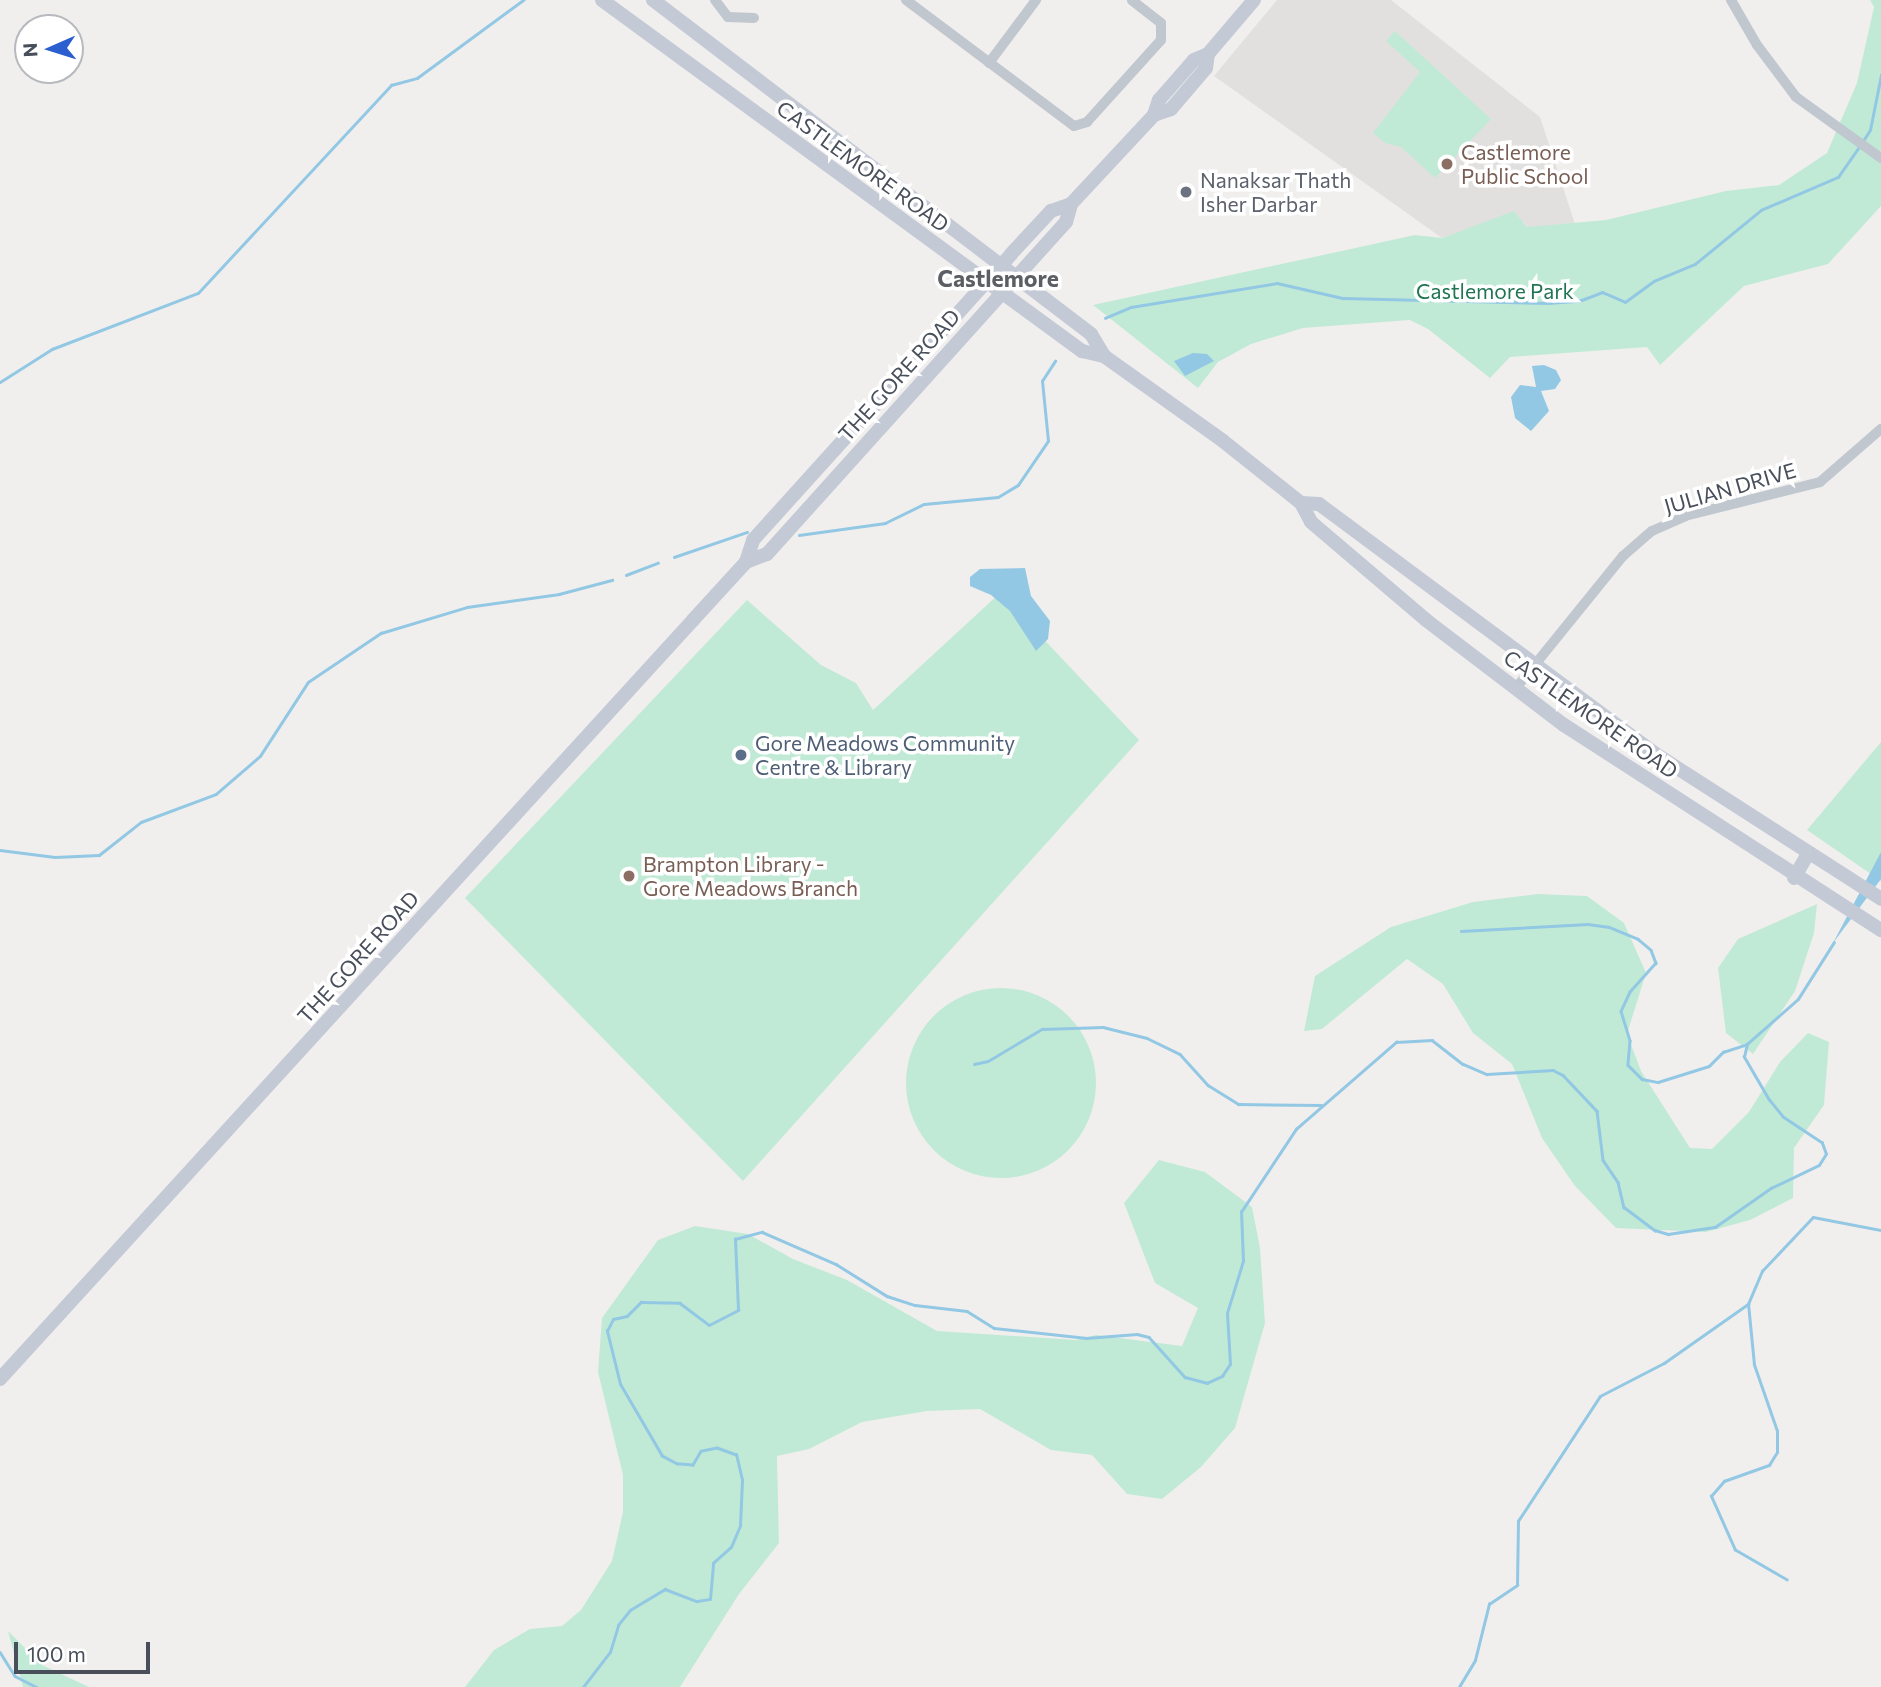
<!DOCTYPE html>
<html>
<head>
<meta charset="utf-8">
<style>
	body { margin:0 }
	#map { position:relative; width:1881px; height:1687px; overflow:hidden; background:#f1efee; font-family:Commissioner,sans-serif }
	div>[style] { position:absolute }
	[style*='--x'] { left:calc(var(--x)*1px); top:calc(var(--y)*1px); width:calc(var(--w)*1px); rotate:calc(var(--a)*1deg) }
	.education>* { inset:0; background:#e1e0df }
	.green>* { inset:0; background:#c1ead6 }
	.round { border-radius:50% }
	.water>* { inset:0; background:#92c8e3 }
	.stream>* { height:2.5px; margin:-1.25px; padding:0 1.25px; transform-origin:1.25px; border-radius:1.25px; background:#92c8e3 }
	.street>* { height:10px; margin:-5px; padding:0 5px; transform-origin:5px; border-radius:5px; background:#c0c7cf }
	.secondary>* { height:14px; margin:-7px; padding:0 7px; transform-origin:7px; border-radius:7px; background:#c3c9d5 }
	.dots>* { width:19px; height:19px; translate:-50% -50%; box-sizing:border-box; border:4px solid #fff; border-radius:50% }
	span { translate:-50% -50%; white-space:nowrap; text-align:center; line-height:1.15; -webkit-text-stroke:7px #fff; paint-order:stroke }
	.education-label { font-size:21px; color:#785e54 }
	.left { translate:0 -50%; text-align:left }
	.street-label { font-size:21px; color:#484f5a }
	.worship-label { font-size:21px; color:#5b616d }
	.park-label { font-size:21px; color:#207454 }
	.service-label { font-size:21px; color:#4e5e75 }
	.neighbourhood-label { font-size:23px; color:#5b5e62; font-weight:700 }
	.north { position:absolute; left:14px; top:14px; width:70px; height:70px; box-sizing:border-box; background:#fff; border:2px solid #b6b9bd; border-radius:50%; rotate:267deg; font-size:19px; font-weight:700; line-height:28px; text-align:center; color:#484f5a }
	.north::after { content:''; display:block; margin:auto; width:24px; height:32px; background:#2b5ece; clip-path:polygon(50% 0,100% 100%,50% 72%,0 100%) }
	.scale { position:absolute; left:14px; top:1642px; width:136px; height:32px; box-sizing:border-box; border:4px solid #484f5a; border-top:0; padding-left:9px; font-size:21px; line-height:24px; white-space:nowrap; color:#484f5a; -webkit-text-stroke:5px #fff; paint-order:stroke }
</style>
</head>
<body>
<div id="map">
	<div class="education">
		<i style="clip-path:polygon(1277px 0,1391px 0,1540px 117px,1576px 227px,1532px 232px,1514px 212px,1442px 238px,1214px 76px)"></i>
	</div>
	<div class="green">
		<i style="clip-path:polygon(1870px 0,1881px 0,1881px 206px,1828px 264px,1744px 286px,1660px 365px,1647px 347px,1510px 357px,1490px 378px,1428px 329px,1410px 320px,1303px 328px,1251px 344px,1218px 362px,1198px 388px,1093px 305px,1415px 235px,1442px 238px,1514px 211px,1527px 227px,1606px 220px,1726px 191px,1779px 185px,1827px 153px,1857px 83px,1874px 7px)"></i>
		<i style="clip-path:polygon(1395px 31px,1491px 119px,1435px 178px,1401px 147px,1385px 143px,1373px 133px,1420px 72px,1386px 41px)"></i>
		<i style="clip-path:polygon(1000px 593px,1139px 740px,743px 1181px,465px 898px,747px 600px,821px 665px,856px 683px,873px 710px)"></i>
		<i style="clip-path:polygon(1881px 742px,1881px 881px,1807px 830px)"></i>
		<i style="clip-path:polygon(1538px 894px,1587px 896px,1624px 923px,1646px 973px,1627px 1034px,1641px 1071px,1690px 1148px,1712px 1149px,1749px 1112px,1780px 1062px,1808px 1033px,1829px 1042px,1824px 1105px,1794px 1148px,1793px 1198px,1750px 1220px,1706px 1232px,1616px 1228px,1575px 1186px,1542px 1138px,1512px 1064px,1473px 1033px,1443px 984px,1407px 959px,1322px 1029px,1304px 1031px,1315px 976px,1391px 927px,1473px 902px)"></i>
		<i style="clip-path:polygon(1817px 904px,1814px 933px,1795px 991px,1753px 1054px,1726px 1033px,1718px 968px,1738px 939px)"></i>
		<i class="round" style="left:906px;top:988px;width:190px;height:190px"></i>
		<i style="clip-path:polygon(1159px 1160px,1205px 1172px,1252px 1207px,1260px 1248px,1265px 1323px,1235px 1428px,1201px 1467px,1162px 1499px,1127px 1494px,1092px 1455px,1051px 1450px,980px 1409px,927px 1411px,862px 1422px,809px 1449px,777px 1456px,779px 1543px,739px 1594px,680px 1687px,465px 1687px,494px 1650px,530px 1629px,562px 1626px,581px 1610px,612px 1561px,623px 1512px,623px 1475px,598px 1372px,602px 1318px,658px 1240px,695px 1226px,748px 1234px,793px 1259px,847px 1280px,937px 1331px,1076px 1340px,1096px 1335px,1182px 1346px,1198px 1308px,1155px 1283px,1124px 1203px)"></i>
		<i style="clip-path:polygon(8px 1631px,42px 1665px,89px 1687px,23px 1687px)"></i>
	</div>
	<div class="water">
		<i style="clip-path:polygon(1193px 353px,1207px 354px,1214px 361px,1185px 376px,1174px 361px)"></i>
		<i style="clip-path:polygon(1544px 365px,1556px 370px,1561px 380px,1555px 389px,1541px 391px,1549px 411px,1531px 431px,1515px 418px,1511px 397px,1520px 385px,1536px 387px,1532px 366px)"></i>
		<i style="clip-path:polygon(1025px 568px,1031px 596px,1050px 621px,1048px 639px,1036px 651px,1010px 611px,991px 595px,970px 586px,970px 577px,980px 569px)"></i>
		<i style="clip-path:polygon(1881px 852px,1881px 879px,1833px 943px)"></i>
	</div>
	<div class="stream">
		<i style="--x:1863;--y:141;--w:13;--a:-58"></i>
		<i style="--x:1870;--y:130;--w:56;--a:-78.7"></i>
		<i style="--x:1105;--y:318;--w:28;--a:-23"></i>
		<i style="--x:1131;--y:307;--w:148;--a:-9.3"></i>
		<i style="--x:1277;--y:283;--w:68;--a:12.8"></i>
		<i style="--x:1343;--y:298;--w:205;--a:1.4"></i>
		<i style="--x:1548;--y:303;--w:31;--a:-4"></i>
		<i style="--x:1579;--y:301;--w:25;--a:-21"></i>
		<i style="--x:1602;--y:292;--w:25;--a:23"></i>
		<i style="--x:1625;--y:302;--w:36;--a:-36"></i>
		<i style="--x:1654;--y:281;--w:44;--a:-22.5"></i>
		<i style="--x:1695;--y:264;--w:85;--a:-39.3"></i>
		<i style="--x:1761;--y:210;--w:84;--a:-23.2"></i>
		<i style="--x:1838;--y:177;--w:37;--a:-55"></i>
		<i style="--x:0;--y:382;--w:62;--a:-32.4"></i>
		<i style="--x:52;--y:349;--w:156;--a:-21"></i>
		<i style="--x:198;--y:293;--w:284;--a:-47.1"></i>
		<i style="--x:391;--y:85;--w:27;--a:-15"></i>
		<i style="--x:417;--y:78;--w:132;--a:-36.3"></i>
		<i style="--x:799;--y:535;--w:87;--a:-7.9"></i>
		<i style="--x:885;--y:523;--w:43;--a:-26"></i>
		<i style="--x:924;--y:504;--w:74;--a:-5.4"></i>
		<i style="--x:998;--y:497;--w:23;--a:-31"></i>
		<i style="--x:1018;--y:485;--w:53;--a:-55.7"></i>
		<i style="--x:1048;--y:441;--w:60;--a:-95.7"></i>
		<i style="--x:1042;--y:381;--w:24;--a:-57"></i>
		<i style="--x:674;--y:557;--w:77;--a:-18.9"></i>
		<i style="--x:626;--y:575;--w:34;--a:-21"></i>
		<i style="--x:0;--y:850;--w:55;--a:7.3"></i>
		<i style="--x:55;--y:857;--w:44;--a:-2.6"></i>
		<i style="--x:99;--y:855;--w:53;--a:-38.2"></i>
		<i style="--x:141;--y:822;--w:80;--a:-20.5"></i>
		<i style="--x:216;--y:794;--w:58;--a:-40.8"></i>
		<i style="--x:260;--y:756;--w:88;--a:-57"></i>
		<i style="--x:308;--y:682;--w:88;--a:-33.9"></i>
		<i style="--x:381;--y:633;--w:90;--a:-16.8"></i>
		<i style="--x:467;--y:607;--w:93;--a:-8"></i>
		<i style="--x:559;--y:594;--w:55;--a:-14.8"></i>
		<i style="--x:1461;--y:931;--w:127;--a:-3.2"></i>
		<i style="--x:1588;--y:924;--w:21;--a:8"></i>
		<i style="--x:1609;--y:927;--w:31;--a:22"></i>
		<i style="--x:1638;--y:939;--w:17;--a:40"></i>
		<i style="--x:1651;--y:950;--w:14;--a:69"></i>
		<i style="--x:1656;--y:963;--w:39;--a:132"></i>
		<i style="--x:1630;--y:992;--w:21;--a:115"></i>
		<i style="--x:1621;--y:1011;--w:31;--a:73"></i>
		<i style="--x:1630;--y:1041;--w:24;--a:95"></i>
		<i style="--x:1628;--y:1065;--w:20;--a:45"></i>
		<i style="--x:1642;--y:1079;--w:16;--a:11"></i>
		<i style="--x:1658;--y:1082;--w:53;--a:-17.4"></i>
		<i style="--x:1709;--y:1066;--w:20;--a:-45"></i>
		<i style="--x:1723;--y:1052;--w:25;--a:-18"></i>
		<i style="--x:1747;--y:1044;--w:68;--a:-41.4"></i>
		<i style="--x:1798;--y:999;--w:67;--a:-57.7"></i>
		<i style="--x:974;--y:1064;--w:14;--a:-12"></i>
		<i style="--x:988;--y:1061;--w:63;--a:-30.7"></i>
		<i style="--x:1042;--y:1029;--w:61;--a:-1.9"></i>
		<i style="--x:1103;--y:1027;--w:45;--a:14"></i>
		<i style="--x:1147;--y:1038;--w:37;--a:26"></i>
		<i style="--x:1180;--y:1054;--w:42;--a:47.9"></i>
		<i style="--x:1208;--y:1085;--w:36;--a:32"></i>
		<i style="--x:1238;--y:1104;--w:83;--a:0.7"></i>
		<i style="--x:1787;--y:1580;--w:60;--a:-150"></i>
		<i style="--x:1735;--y:1550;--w:59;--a:-114"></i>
		<i style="--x:1711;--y:1496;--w:20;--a:-49"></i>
		<i style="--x:1724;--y:1481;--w:48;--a:-19.6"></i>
		<i style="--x:1769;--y:1465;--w:15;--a:-58"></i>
		<i style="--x:1777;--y:1452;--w:21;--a:-90"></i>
		<i style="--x:1777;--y:1431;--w:70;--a:-109.2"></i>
		<i style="--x:1754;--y:1365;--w:61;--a:-95.6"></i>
		<i style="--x:1748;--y:1304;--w:36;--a:-67"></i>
		<i style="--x:1762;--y:1271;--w:74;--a:-46.6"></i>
		<i style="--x:1813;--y:1217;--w:69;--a:10.8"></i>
		<i style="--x:0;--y:1652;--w:28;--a:58"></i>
		<i style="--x:15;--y:1676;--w:25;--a:27"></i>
		<i style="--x:583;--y:1687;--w:44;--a:-52.4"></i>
		<i style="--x:610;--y:1652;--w:28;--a:-73"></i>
		<i style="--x:618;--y:1625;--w:19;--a:-51"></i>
		<i style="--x:630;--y:1610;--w:41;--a:-31"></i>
		<i style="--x:665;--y:1589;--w:34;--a:21"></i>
		<i style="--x:697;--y:1601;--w:13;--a:-9"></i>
		<i style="--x:710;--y:1599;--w:36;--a:-85"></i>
		<i style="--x:713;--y:1563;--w:24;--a:-42"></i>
		<i style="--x:731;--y:1547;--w:23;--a:-67"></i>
		<i style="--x:740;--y:1526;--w:46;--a:-87.5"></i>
		<i style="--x:742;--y:1480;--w:26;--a:-103"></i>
		<i style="--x:736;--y:1455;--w:20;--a:-160"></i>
		<i style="--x:717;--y:1448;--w:16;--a:169"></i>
		<i style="--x:701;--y:1451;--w:16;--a:120"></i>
		<i style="--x:693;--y:1465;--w:16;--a:-176"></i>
		<i style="--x:677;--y:1464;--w:17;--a:-152"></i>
		<i style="--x:662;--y:1456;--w:83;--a:-120.3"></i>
		<i style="--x:620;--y:1384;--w:55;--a:-103.8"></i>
		<i style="--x:607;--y:1331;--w:13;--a:-63"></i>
		<i style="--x:613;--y:1319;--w:14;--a:-12"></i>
		<i style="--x:627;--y:1316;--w:20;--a:-45"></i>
		<i style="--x:641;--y:1302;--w:39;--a:1"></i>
		<i style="--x:680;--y:1303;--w:36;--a:37"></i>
		<i style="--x:709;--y:1325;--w:33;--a:-27"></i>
		<i style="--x:738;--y:1310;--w:71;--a:-92.4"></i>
		<i style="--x:735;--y:1239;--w:28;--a:-15"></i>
		<i style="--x:762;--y:1232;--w:81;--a:23.4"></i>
		<i style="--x:836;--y:1264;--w:60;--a:32.1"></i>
		<i style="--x:887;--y:1296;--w:29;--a:18"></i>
		<i style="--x:915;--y:1305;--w:52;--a:6.6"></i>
		<i style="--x:967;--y:1311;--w:32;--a:32"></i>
		<i style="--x:994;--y:1328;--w:93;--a:6.2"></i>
		<i style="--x:1086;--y:1338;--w:51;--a:-4.5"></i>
		<i style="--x:1137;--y:1334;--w:12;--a:14"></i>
		<i style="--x:1149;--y:1337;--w:54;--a:48"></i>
		<i style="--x:1185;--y:1377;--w:23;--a:15"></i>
		<i style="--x:1207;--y:1383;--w:17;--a:-25"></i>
		<i style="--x:1222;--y:1376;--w:14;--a:-56"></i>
		<i style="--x:1230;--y:1364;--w:51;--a:-93.4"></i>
		<i style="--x:1227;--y:1313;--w:54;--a:-72.9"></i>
		<i style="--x:1243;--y:1261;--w:49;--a:-92.3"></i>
		<i style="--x:1241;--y:1212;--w:100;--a:-56.5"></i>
		<i style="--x:1296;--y:1129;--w:133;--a:-41"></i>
		<i style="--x:1396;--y:1042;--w:36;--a:-3"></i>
		<i style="--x:1432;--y:1040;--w:39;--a:38"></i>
		<i style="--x:1463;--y:1064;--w:26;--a:23"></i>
		<i style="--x:1487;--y:1074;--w:66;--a:-3.5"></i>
		<i style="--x:1553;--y:1070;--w:11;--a:27"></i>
		<i style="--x:1563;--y:1075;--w:50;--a:46.6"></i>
		<i style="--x:1597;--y:1111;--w:49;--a:83"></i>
		<i style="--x:1603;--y:1160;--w:27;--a:56"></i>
		<i style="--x:1618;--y:1182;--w:26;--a:77"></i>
		<i style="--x:1624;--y:1207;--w:39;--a:37"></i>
		<i style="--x:1655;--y:1230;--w:14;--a:17"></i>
		<i style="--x:1668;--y:1234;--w:48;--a:-8.5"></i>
		<i style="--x:1715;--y:1227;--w:68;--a:-34.9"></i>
		<i style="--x:1771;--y:1188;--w:53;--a:-25.6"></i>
		<i style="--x:1819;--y:1165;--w:13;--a:-58"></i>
		<i style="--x:1826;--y:1154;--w:12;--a:-110"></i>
		<i style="--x:1822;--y:1143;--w:47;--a:-146.3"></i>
		<i style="--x:1783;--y:1117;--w:22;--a:-129"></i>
		<i style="--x:1769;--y:1100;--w:50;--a:-120.2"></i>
		<i style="--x:1744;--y:1057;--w:13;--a:-77"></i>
		<i style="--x:1459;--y:1687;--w:31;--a:-59"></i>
		<i style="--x:1475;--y:1660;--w:58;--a:-76"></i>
		<i style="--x:1489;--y:1604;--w:34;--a:-34"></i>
		<i style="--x:1517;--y:1585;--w:64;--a:-89.1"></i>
		<i style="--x:1518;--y:1521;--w:149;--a:-56.7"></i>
		<i style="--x:1600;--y:1396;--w:72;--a:-27.3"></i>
		<i style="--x:1664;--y:1363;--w:103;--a:-35.1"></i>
	</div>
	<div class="street">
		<i style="--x:715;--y:0;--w:21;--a:53"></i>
		<i style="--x:728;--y:17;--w:26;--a:2"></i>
		<i style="--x:906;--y:0;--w:210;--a:36.9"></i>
		<i style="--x:1074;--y:126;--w:14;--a:-17"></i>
		<i style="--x:1087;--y:122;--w:110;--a:-47.9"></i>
		<i style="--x:1161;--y:40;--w:17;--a:-90"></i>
		<i style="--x:1161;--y:23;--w:37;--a:-142"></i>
		<i style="--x:1731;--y:0;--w:52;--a:60"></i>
		<i style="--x:1757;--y:45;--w:65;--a:53.1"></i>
		<i style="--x:1796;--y:97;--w:105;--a:35.7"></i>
		<i style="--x:989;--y:63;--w:79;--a:-53.3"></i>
		<i style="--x:1516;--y:688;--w:170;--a:-51"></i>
		<i style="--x:1623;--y:556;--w:38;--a:-41"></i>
		<i style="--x:1652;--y:531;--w:36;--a:-24"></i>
		<i style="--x:1685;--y:516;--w:139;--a:-14.1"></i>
		<i style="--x:1820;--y:482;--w:81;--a:-41"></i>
	</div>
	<div class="secondary">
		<i style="--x:602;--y:0;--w:595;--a:36.18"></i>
		<i style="--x:1082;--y:351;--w:23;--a:13"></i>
		<i style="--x:1104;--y:356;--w:146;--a:35.5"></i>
		<i style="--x:1223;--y:441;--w:100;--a:38.5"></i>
		<i style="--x:1301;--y:503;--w:21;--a:62"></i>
		<i style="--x:1311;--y:522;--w:151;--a:40.4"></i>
		<i style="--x:1426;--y:620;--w:173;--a:37.3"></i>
		<i style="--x:1564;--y:725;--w:378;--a:32.9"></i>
		<i style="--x:653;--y:0;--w:551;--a:37.33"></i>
		<i style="--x:1091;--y:334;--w:26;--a:59"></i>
		<i style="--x:1154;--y:115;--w:18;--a:-19"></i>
		<i style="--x:1171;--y:109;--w:54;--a:-49.5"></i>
		<i style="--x:1206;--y:68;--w:14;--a:-82"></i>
		<i style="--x:1301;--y:503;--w:18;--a:3"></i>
		<i style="--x:1319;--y:504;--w:417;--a:36.6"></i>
		<i style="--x:1654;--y:753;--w:270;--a:32.7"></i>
		<i style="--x:746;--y:562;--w:22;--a:-21"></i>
		<i style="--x:767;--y:554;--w:447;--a:-48"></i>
		<i style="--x:1066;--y:222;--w:19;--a:-74"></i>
		<i style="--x:1794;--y:878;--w:28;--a:-60"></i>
		<i style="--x:0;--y:1379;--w:1028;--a:-47.6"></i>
		<i style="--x:693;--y:620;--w:79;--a:-47.6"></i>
		<i style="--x:746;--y:562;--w:23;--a:-72"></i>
		<i style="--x:753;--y:540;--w:385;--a:-47.9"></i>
		<i style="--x:1011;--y:254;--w:59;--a:-47.1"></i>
		<i style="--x:1051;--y:211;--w:21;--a:-19"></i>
		<i style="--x:1071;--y:204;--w:122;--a:-47"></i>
		<i style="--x:1154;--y:115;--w:16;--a:-72"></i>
		<i style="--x:1159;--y:100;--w:53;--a:-48.8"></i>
		<i style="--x:1194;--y:60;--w:15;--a:-23"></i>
		<i style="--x:1208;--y:54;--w:71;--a:-49.6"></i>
	</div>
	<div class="dots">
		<i style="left:1447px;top:164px;background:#8d6e63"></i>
		<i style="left:1186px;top:192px;background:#6b7280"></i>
		<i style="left:741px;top:755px;background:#5c6f8a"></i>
		<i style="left:629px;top:876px;background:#8d6e63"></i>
	</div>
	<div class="education-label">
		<span class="left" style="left:1461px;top:164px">Castlemore<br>Public School</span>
		<span class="left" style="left:643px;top:876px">Brampton Library -<br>Gore Meadows Branch</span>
	</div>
	<div class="street-label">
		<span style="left:863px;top:166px;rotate:36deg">CASTLEMORE ROAD</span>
		<span style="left:899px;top:375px;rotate:-48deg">THE GORE ROAD</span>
		<span style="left:1730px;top:488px;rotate:-16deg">JULIAN DRIVE</span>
		<span style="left:1591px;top:714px;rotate:35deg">CASTLEMORE ROAD</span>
		<span style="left:358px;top:957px;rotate:-48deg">THE GORE ROAD</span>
	</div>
	<div class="worship-label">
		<span class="left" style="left:1200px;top:192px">Nanaksar Thath<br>Isher Darbar</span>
	</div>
	<div class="park-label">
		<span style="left:1495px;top:291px">Castlemore Park</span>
	</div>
	<div class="service-label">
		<span class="left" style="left:755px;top:755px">Gore Meadows Community<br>Centre &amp; Library</span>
	</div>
	<div class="neighbourhood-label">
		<span style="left:998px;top:278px">Castlemore</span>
	</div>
	<div class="north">N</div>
	<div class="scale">100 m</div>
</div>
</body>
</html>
